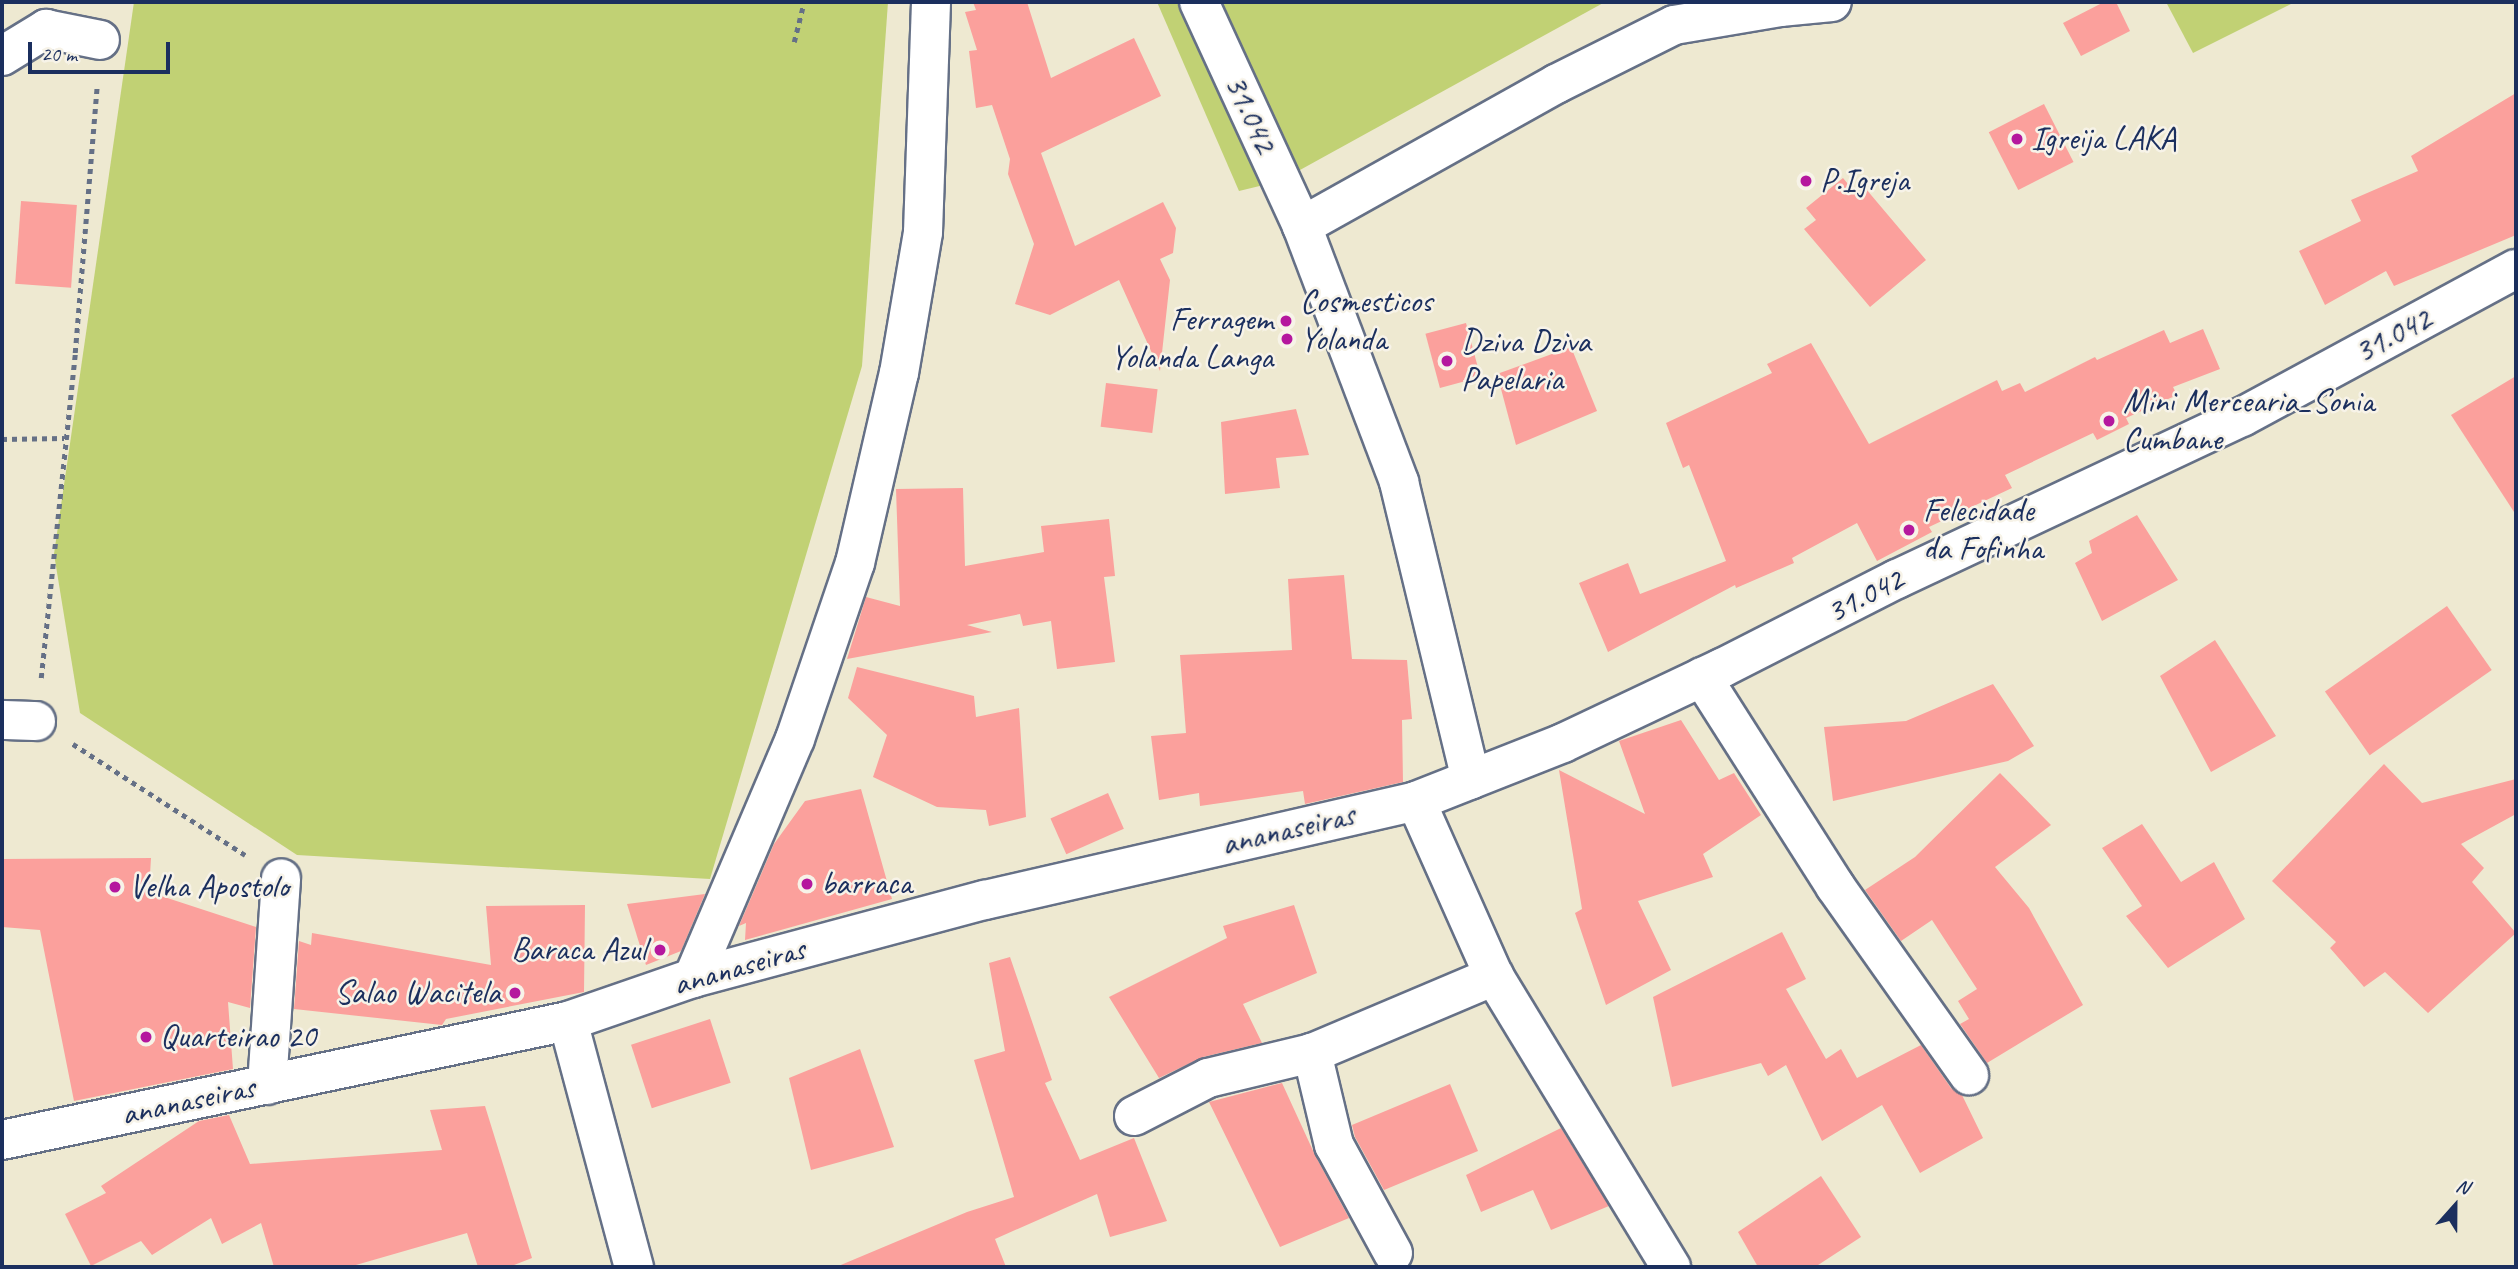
<!DOCTYPE html>
<html>
<head>
<meta charset="utf-8">
<style>
	body { margin:0 }
	#map { position:relative; width:2518px; height:1269px; overflow:hidden; background:#eee9d1; font-family:Caveat,sans-serif }
	div>[style] { position:absolute }
	[style*='--x'] { left:calc(var(--x)*1px); top:calc(var(--y)*1px); width:calc(var(--w)*1px); rotate:calc(var(--a)*1deg) }
	.green>* { inset:0; background:#c1d174 }
	.building>* { inset:0; background:#fba09c; transform-origin:0 0 }
	.path>* { height:4.5px; margin-top:-2.25px; transform-origin:0; background:repeating-linear-gradient(90deg,#657086 0 5px,transparent 0 10px) }
	.roads { filter:drop-shadow(2px 0 #657086) drop-shadow(-2px 0 #657086) drop-shadow(0 2px #657086) drop-shadow(0 -2px #657086) }
	.street>* { height:38px; margin:-19px; padding:0 19px; transform-origin:19px; border-radius:19px; background:#fff }
	.dots>* { width:19px; height:19px; translate:-50% -50%; box-sizing:border-box; border:4px solid #f7f3e8; border-radius:50% }
	span { translate:-50% -50%; white-space:nowrap; text-align:center; line-height:1.15; -webkit-text-stroke:5px #f7f3e8; paint-order:stroke }
	.street-label { font-size:33px; color:#1b2f5e }
	.poi-label { font-size:33px; color:#1b2f5e }
	.left { translate:0 -50%; text-align:left }
	.right { translate:-100% -50%; text-align:right }
	.frame { position:absolute; inset:0; border:4px solid #1b2f5e; pointer-events:none }
	.north { position:absolute; left:2420px; top:1171px; width:70px; height:70px; -webkit-text-stroke:5px #f7f3e8; paint-order:stroke; rotate:21deg; font-size:19px; font-weight:700; line-height:28px; text-align:center; color:#1b2f5e }
	.north::after { content:''; display:block; margin:auto; width:24px; height:32px; background:#1b2f5e; clip-path:polygon(50% 0,100% 100%,50% 72%,0 100%) }
	.scale { position:absolute; left:28px; top:42px; width:142px; height:32px; box-sizing:border-box; border:4px solid #1b2f5e; border-top:0; padding-left:9px; font-size:21px; line-height:24px; white-space:nowrap; color:#1b2f5e; -webkit-text-stroke:5px #f7f3e8; paint-order:stroke }
</style>
</head>
<body>
<div id="map">
	<div class="green">
		<i style="clip-path:polygon(134px 2px,888px 2px,862px 366px,710px 879px,297px 855px,80px 713px,54px 554px)"></i>
		<i style="clip-path:polygon(1157px 2px,1605px 2px,1280px 181px,1239px 191px)"></i>
		<i style="clip-path:polygon(2166px 2px,2295px 2px,2193px 53px)"></i>
	</div>
	<div class="building">
		<i style="clip-path:polygon(973px 2px,1027px 2px,1051px 78px,1134px 38px,1161px 96px,1041px 153px,1075px 246px,1163px 202px,1176px 228px,1173px 253px,1160px 259px,1170px 280px,1160px 371px,1119px 280px,1050px 315px,1015px 304px,1034px 244px,1008px 174px,1010px 159px,992px 105px,976px 108px,969px 51px,977px 50px,965px 12px,976px 10px)"></i>
		<i style="clip-path:polygon(2104px 2px,2116px 2px,2130px 31px,2081px 56px,2063px 23px)"></i>
		<i style="clip-path:polygon(2516px 93px,2516px 235px,2394px 286px,2386px 271px,2325px 305px,2299px 251px,2361px 221px,2351px 200px,2418px 171px,2411px 156px)"></i>
		<i style="left:2044px;top:104px;width:65px;height:62px;rotate:63deg"></i>
		<i style="clip-path:polygon(1843px 178px,1858px 196px,1866px 189px,1926px 260px,1870px 307px,1804px 229px,1816px 220px,1806px 208px)"></i>
		<i style="left:21px;top:201px;width:56px;height:83px;rotate:4deg"></i>
		<i style="left:1466px;top:323px;width:56px;height:42px;rotate:75deg"></i>
		<i style="clip-path:polygon(2203px 329px,2220px 369px,2173px 387px,2177px 395px,2126px 418px,2129px 424px,2097px 440px,2093px 433px,2005px 475px,2012px 488px,1929px 527px,1932px 532px,1877px 561px,1857px 523px,1792px 558px,1794px 563px,1736px 588px,1735px 585px,1608px 652px,1579px 583px,1628px 563px,1640px 594px,1726px 561px,1689px 465px,1683px 468px,1666px 423px,1772px 373px,1767px 364px,1811px 343px,1869px 444px,1997px 380px,2002px 391px,2020px 383px,2025px 392px,2095px 357px,2097px 360px,2164px 330px,2170px 343px)"></i>
		<i style="clip-path:polygon(1571px 347px,1597px 411px,1516px 445px,1497px 374px)"></i>
		<i style="clip-path:polygon(2516px 376px,2516px 515px,2451px 415px)"></i>
		<i style="left:1106px;top:383px;width:52px;height:44px;rotate:7deg"></i>
		<i style="clip-path:polygon(1296px 409px,1309px 455px,1276px 458px,1280px 488px,1225px 494px,1221px 422px)"></i>
		<i style="clip-path:polygon(963px 488px,965px 566px,1044px 552px,1041px 526px,1109px 519px,1115px 576px,1104px 577px,1115px 662px,1057px 669px,1051px 621px,1023px 626px,1020px 614px,967px 625px,992px 632px,847px 659px,866px 597px,900px 606px,896px 489px)"></i>
		<i style="clip-path:polygon(2137px 515px,2178px 580px,2102px 621px,2075px 563px,2092px 553px,2089px 541px)"></i>
		<i style="clip-path:polygon(1344px 575px,1352px 659px,1407px 660px,1412px 719px,1402px 720px,1403px 782px,1305px 804px,1303px 791px,1200px 806px,1199px 793px,1159px 800px,1151px 736px,1186px 733px,1180px 655px,1292px 650px,1288px 579px)"></i>
		<i style="left:2447px;top:606px;width:78px;height:149px;rotate:55deg"></i>
		<i style="clip-path:polygon(2215px 640px,2276px 736px,2211px 772px,2160px 676px)"></i>
		<i style="clip-path:polygon(857px 667px,974px 696px,976px 717px,1019px 708px,1026px 817px,989px 826px,986px 810px,937px 807px,873px 777px,887px 735px,848px 698px)"></i>
		<i style="clip-path:polygon(1993px 684px,2034px 746px,2008px 761px,1833px 801px,1824px 727px,1906px 721px)"></i>
		<i style="clip-path:polygon(1681px 720px,1719px 780px,1734px 773px,1761px 815px,1703px 854px,1713px 877px,1638px 901px,1671px 970px,1606px 1005px,1575px 913px,1582px 909px,1559px 770px,1645px 814px,1619px 741px)"></i>
		<i style="clip-path:polygon(2384px 764px,2422px 803px,2516px 779px,2516px 814px,2461px 844px,2484px 868px,2472px 882px,2516px 933px,2428px 1013px,2385px 972px,2364px 987px,2330px 948px,2336px 942px,2272px 881px)"></i>
		<i style="clip-path:polygon(2000px 773px,2051px 825px,1995px 867px,2029px 908px,2083px 1005px,1987px 1063px,1960px 1024px,1969px 1019px,1958px 1001px,1977px 989px,1932px 920px,1901px 941px,1865px 890px,1915px 857px)"></i>
		<i style="clip-path:polygon(861px 789px,892px 899px,745px 940px,746px 923px,739px 926px,774px 844px,805px 801px)"></i>
		<i style="left:1108px;top:793px;width:39px;height:63px;rotate:66deg"></i>
		<i style="clip-path:polygon(2142px 824px,2181px 882px,2214px 862px,2245px 919px,2168px 968px,2126px 916px,2142px 906px,2102px 848px)"></i>
		<i style="clip-path:polygon(151px 858px,149px 892px,256px 927px,250px 1008px,228px 1002px,233px 1069px,74px 1101px,40px 930px,2px 927px,2px 859px)"></i>
		<i style="clip-path:polygon(705px 894px,681px 951px,646px 965px,627px 904px)"></i>
		<i style="clip-path:polygon(585px 905px,584px 992px,446px 1019px,442px 1025px,294px 1009px,299px 941px,311px 945px,312px 933px,491px 965px,486px 906px)"></i>
		<i style="clip-path:polygon(1294px 905px,1317px 973px,1243px 1004px,1262px 1043px,1203px 1057px,1159px 1078px,1109px 997px,1227px 938px,1223px 926px)"></i>
		<i style="clip-path:polygon(1782px 932px,1806px 979px,1786px 989px,1826px 1059px,1841px 1049px,1857px 1078px,1921px 1045px,1951px 1088px,1962px 1095px,1983px 1138px,1920px 1173px,1882px 1105px,1822px 1141px,1786px 1065px,1768px 1076px,1761px 1063px,1672px 1087px,1653px 997px)"></i>
		<i style="clip-path:polygon(1010px 957px,1052px 1080px,1045px 1083px,1080px 1160px,1134px 1138px,1167px 1221px,1110px 1237px,1097px 1194px,995px 1239px,1006px 1267px,836px 1267px,967px 1212px,1014px 1197px,974px 1060px,1005px 1051px,989px 963px)"></i>
		<i style="left:710px;top:1019px;width:67px;height:83px;rotate:72deg"></i>
		<i style="clip-path:polygon(860px 1049px,894px 1147px,811px 1170px,789px 1078px)"></i>
		<i style="clip-path:polygon(1282px 1083px,1315px 1155px,1349px 1218px,1280px 1247px,1209px 1102px)"></i>
		<i style="clip-path:polygon(1450px 1084px,1478px 1151px,1384px 1190px,1355px 1137px,1352px 1125px)"></i>
		<i style="clip-path:polygon(485px 1106px,532px 1258px,509px 1267px,478px 1267px,467px 1233px,349px 1267px,274px 1267px,261px 1223px,222px 1244px,211px 1218px,152px 1255px,141px 1241px,91px 1266px,65px 1214px,106px 1193px,101px 1186px,199px 1121px,229px 1115px,250px 1164px,442px 1150px,430px 1110px)"></i>
		<i style="clip-path:polygon(1561px 1128px,1609px 1206px,1551px 1230px,1533px 1190px,1481px 1212px,1466px 1175px)"></i>
		<i style="clip-path:polygon(1821px 1176px,1861px 1237px,1815px 1267px,1758px 1267px,1738px 1232px)"></i>
	</div>
	<div class="path">
		<i style="--x:794;--y:42;--w:41;--a:-76"></i>
		<i style="--x:2;--y:439;--w:62;--a:-0.9"></i>
		<i style="--x:41;--y:678;--w:327;--a:-84"></i>
		<i style="--x:75;--y:353;--w:270;--a:-85.3"></i>
		<i style="--x:73;--y:744;--w:205;--a:32.8"></i>
	</div>
	<div class="roads">
		<div class="street">
			<i style="--x:1199;--y:2;--w:247;--a:65.3"></i>
			<i style="--x:1302;--y:226;--w:274;--a:69.2"></i>
			<i style="--x:1399;--y:482;--w:306;--a:76.4"></i>
			<i style="--x:2;--y:56;--w:52;--a:-31.5"></i>
			<i style="--x:46;--y:29;--w:55;--a:11.5"></i>
			<i style="--x:1302;--y:226;--w:291;--a:-29.2"></i>
			<i style="--x:1556;--y:84;--w:132;--a:-26.6"></i>
			<i style="--x:1674;--y:25;--w:108;--a:-9.6"></i>
			<i style="--x:1780;--y:7;--w:52;--a:-5.5"></i>
			<i style="--x:1702;--y:677;--w:248;--a:57.5"></i>
			<i style="--x:1835;--y:886;--w:232;--a:54.7"></i>
			<i style="--x:2;--y:720;--w:34;--a:2"></i>
			<i style="--x:1416;--y:801;--w:192;--a:66"></i>
			<i style="--x:1494;--y:976;--w:341;--a:58.7"></i>
			<i style="--x:693;--y:978;--w:260;--a:-66.9"></i>
			<i style="--x:795;--y:739;--w:186;--a:-71.2"></i>
			<i style="--x:855;--y:563;--w:195;--a:-77"></i>
			<i style="--x:899;--y:373;--w:143;--a:-80.3"></i>
			<i style="--x:923;--y:232;--w:230;--a:-88"></i>
			<i style="--x:568;--y:1021;--w:255;--a:75"></i>
			<i style="--x:267;--y:1085;--w:207;--a:-86.1"></i>
			<i style="--x:1134;--y:1116;--w:83;--a:-27.2"></i>
			<i style="--x:1208;--y:1078;--w:107;--a:-13.5"></i>
			<i style="--x:2;--y:1140;--w:578;--a:-11.87"></i>
			<i style="--x:568;--y:1021;--w:132;--a:-19"></i>
			<i style="--x:693;--y:978;--w:302;--a:-15"></i>
			<i style="--x:985;--y:900;--w:442;--a:-12.9"></i>
			<i style="--x:1416;--y:801;--w:158;--a:-21.5"></i>
			<i style="--x:1563;--y:743;--w:176;--a:-25.3"></i>
			<i style="--x:1722;--y:668;--w:196;--a:-27"></i>
			<i style="--x:1897;--y:579;--w:381;--a:-25.2"></i>
			<i style="--x:2242;--y:417;--w:311;--a:-28.4"></i>
			<i style="--x:1393;--y:1253;--w:123;--a:-118.6"></i>
			<i style="--x:1334;--y:1145;--w:95;--a:-103.4"></i>
			<i style="--x:1312;--y:1053;--w:198;--a:-22.9"></i>
		</div>
	</div>
	<div class="dots">
		<i style="left:2017px;top:139px;background:#b5179e"></i>
		<i style="left:1806px;top:181px;background:#b5179e"></i>
		<i style="left:1286px;top:321px;background:#b5179e"></i>
		<i style="left:1287px;top:339px;background:#b5179e"></i>
		<i style="left:1447px;top:361px;background:#b5179e"></i>
		<i style="left:2109px;top:421px;background:#b5179e"></i>
		<i style="left:1909px;top:530px;background:#b5179e"></i>
		<i style="left:807px;top:884px;background:#b5179e"></i>
		<i style="left:115px;top:887px;background:#b5179e"></i>
		<i style="left:660px;top:950px;background:#b5179e"></i>
		<i style="left:515px;top:993px;background:#b5179e"></i>
		<i style="left:146px;top:1037px;background:#b5179e"></i>
	</div>
	<div class="street-label">
		<span style="left:1250px;top:114px;rotate:65deg">31.042</span>
		<span style="left:2393px;top:336px;rotate:-28deg">31.042</span>
		<span style="left:1865px;top:596px;rotate:-27deg">31.042</span>
		<span style="left:1288px;top:830px;rotate:-13deg">ananaseiras</span>
		<span style="left:739px;top:967px;rotate:-16deg">ananaseiras</span>
		<span style="left:188px;top:1101px;rotate:-12deg">ananaseiras</span>
	</div>
	<div class="poi-label">
		<span class="left" style="left:2031px;top:139px">Igreija LAKA</span>
		<span class="left" style="left:1820px;top:181px">P.Igreja</span>
		<span class="left" style="left:1300px;top:321px">Cosmesticos<br>Yolanda</span>
		<span class="right" style="left:1273px;top:339px">Ferragem<br>Yolanda Langa</span>
		<span class="left" style="left:1461px;top:361px">Dziva Dziva<br>Papelaria</span>
		<span class="left" style="left:2123px;top:421px">Mini Mercearia_Sonia<br>Cumbane</span>
		<span class="left" style="left:1923px;top:530px">Felecidade<br>da Fofinha</span>
		<span class="left" style="left:821px;top:884px">barraca</span>
		<span class="left" style="left:129px;top:887px">Velha Apostolo</span>
		<span class="right" style="left:646px;top:950px">Baraca Azul</span>
		<span class="right" style="left:501px;top:993px">Salao Wacitela</span>
		<span class="left" style="left:160px;top:1037px">Quarteirao 20</span>
	</div>
	<div class="frame"></div>
	<div class="north">N</div>
	<div class="scale">20 m</div>
</div>
</body>
</html>
